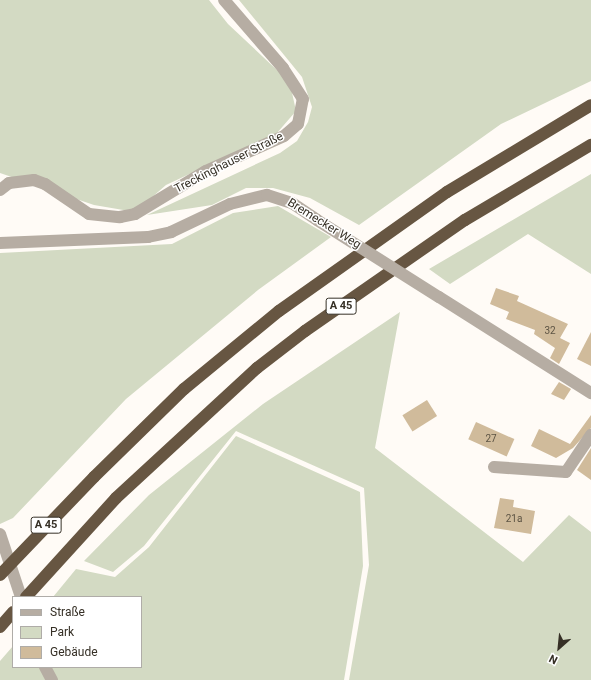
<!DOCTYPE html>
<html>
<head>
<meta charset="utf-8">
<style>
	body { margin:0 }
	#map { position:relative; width:591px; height:680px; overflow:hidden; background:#fffbf6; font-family:Roboto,sans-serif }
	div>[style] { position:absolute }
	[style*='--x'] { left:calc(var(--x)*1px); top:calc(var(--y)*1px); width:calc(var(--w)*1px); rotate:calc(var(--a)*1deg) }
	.green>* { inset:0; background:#d3dac3 }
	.building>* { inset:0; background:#d0bb9b; transform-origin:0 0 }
	.minor>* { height:12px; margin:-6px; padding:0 6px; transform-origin:6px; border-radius:6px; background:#b6ada3 }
	.highway>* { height:12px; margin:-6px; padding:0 6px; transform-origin:6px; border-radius:6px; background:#675642 }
	.minor-bridge>* { height:12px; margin:-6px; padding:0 6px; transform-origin:6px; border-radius:6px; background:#b6ada3 }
	.highway-bridge>* { height:12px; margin:-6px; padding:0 6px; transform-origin:6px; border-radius:6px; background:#675642 }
	span { translate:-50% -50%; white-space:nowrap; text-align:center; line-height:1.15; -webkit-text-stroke:3px #fff; paint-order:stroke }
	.number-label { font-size:10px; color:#5c5343 }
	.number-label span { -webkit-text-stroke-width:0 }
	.shield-label span { padding:1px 3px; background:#fff; border:1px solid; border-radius:3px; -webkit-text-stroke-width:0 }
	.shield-label { font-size:11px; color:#363026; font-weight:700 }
	.street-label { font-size:12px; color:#363026 }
	.legend { position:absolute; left:12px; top:596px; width:130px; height:72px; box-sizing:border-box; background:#fff; border:1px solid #afaca8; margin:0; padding:5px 7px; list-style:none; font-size:12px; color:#363026 }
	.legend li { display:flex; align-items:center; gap:8px; height:20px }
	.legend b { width:20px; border:1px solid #afaca8 }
	.north { position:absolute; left:539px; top:628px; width:40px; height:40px; -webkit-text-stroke:3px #fff; paint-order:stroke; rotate:207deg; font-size:11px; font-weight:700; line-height:16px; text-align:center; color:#363026 }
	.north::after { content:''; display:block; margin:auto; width:14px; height:18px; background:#363026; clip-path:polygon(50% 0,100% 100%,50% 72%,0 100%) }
</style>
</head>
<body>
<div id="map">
	<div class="green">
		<i style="clip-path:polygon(0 0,209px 0,228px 24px,279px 72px,291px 88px,296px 111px,277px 133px,166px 185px,135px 212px,94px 205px,0 173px)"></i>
		<i style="clip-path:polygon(239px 0,591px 0,591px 81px,501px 124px,359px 225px,310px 198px,273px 188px,246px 188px,212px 205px,147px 215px,280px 153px,297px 141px,308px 122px,312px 107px,302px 77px)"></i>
		<i style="clip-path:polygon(591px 174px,591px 274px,528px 234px,450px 284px,429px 269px)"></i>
		<i style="clip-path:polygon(278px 206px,331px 237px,258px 290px,126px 399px,13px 518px,0 524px,0 253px,172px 244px,233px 213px)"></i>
		<i style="clip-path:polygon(400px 312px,375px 448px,523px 562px,569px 515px,591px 532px,591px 680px,349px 680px,369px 565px,364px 488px,236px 431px,144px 546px,113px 572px,84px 561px,149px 495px,263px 404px)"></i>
		<i style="clip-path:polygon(236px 436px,360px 492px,363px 566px,344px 680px,0 680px,0 661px,13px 646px,13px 667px,141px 667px,141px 597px,53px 597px,76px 569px,115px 577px,149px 547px)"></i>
	</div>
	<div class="building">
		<i style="clip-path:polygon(496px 288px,519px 296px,517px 301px,568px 324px,560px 338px,570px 343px,559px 364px,550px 358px,555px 348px,534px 334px,535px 330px,506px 319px,509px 312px,490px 304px)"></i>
		<i style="clip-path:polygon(591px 332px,591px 366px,577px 359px)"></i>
		<i style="clip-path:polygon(559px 382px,571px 389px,564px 400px,551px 394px)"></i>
		<i style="left:427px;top:400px;width:19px;height:29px;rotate:58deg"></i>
		<i style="clip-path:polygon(591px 415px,591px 428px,573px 448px,556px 458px,531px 446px,539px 429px,570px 444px)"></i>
		<i style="left:476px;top:422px;width:42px;height:19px;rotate:24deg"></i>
		<i style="clip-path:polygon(591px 448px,591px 480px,577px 470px)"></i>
		<i style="clip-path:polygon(500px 498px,514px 500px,513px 507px,535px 511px,531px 534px,494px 528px)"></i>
	</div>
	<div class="minor">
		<i style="--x:0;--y:190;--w:11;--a:-38"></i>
		<i style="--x:9;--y:183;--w:25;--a:-7"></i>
		<i style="--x:34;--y:180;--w:12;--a:20"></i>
		<i style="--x:45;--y:184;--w:53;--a:34.3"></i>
		<i style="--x:89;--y:214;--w:31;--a:6"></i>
		<i style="--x:120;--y:217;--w:15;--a:-11"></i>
		<i style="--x:135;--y:214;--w:83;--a:-31.2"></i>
		<i style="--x:206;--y:171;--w:85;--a:-24.2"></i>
		<i style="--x:284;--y:136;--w:18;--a:-41"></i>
		<i style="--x:298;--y:124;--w:25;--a:-79"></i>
		<i style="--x:303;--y:99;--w:37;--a:-123"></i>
		<i style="--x:283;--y:68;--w:90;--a:-130.9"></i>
		<i style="--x:0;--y:243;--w:148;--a:-2.3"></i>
		<i style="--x:148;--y:237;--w:24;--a:-12"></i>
		<i style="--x:171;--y:232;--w:65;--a:-25.4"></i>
		<i style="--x:230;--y:204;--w:38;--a:-14"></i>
		<i style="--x:267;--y:195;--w:26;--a:18"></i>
		<i style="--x:292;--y:203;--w:30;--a:34"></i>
		<i style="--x:439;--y:297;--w:180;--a:32.3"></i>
		<i style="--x:494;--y:467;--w:72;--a:4"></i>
		<i style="--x:566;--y:472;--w:45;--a:-56"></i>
		<i style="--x:0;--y:534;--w:66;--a:71.6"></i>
		<i style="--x:45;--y:667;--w:15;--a:62"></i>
	</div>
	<div class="highway">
		<i style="--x:94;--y:477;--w:126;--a:-44.4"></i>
		<i style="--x:184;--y:389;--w:123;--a:-39.4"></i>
		<i style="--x:279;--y:311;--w:206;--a:-35.3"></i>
		<i style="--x:447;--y:192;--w:168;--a:-31.1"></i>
		<i style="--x:26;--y:597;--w:134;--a:-47.7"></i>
		<i style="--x:116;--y:498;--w:192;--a:-42.7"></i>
		<i style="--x:257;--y:368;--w:61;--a:-37.6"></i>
		<i style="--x:305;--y:331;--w:195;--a:-34.8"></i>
		<i style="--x:465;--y:220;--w:147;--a:-30.8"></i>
		<i style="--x:0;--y:627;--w:20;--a:-49"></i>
	</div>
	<div class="minor-bridge">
		<i style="--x:317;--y:220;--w:144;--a:32.3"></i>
	</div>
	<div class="highway-bridge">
		<i style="--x:0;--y:575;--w:136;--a:-46.2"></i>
	</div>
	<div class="number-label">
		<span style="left:550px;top:331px">32</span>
		<span style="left:491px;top:439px">27</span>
		<span style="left:514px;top:519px">21a</span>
	</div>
	<div class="shield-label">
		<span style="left:341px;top:306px">A 45</span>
		<span style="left:46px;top:525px">A 45</span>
	</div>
	<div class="street-label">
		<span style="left:229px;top:163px;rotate:-27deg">Treckinghauser Straße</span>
		<span style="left:324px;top:224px;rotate:32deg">Bremecker Weg</span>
	</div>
	<ul class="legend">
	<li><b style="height:5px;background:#b6ada3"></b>Straße</li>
	<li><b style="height:11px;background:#d3dac3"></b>Park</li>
	<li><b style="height:11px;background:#d0bb9b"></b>Gebäude</li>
	</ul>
	<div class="north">N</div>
</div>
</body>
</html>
